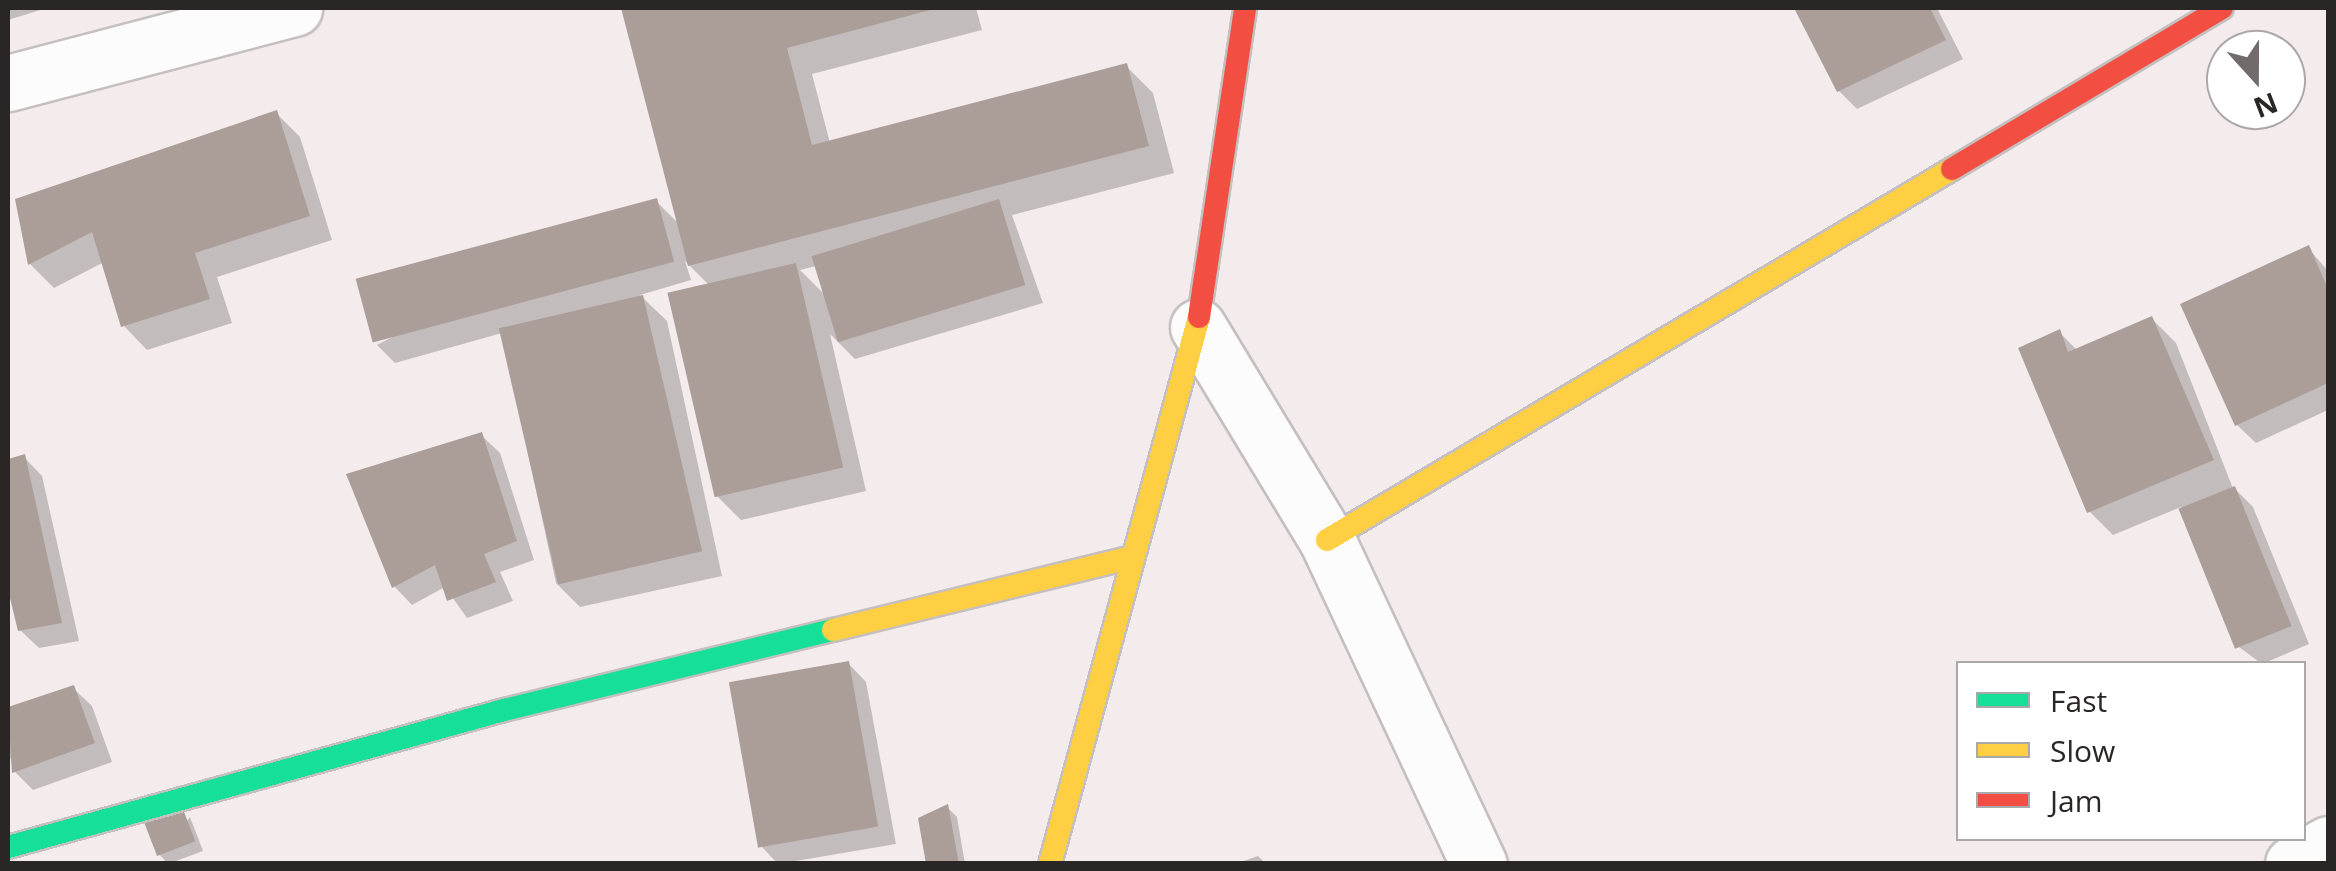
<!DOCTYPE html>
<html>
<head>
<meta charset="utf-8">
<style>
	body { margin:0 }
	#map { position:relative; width:2336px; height:871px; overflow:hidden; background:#f4ecec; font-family:"Open Sans",sans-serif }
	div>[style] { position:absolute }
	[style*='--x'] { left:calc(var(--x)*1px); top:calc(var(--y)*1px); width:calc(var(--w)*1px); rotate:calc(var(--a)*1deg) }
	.shadow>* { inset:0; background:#0003 }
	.building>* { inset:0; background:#ab9e99; transform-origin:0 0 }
	.roads { filter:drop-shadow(2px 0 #c5bfbf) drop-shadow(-2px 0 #c5bfbf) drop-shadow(0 2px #c5bfbf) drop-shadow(0 -2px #c5bfbf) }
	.street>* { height:55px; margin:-27.5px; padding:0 27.5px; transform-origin:27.5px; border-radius:27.5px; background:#fdfcfc }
	.fast>* { height:22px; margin:-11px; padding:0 11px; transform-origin:11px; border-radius:11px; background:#16e098 }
	.slow>* { height:22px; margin:-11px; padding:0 11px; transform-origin:11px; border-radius:11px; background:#ffcf43 }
	.jam>* { height:22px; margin:-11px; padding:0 11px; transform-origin:11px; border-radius:11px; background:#f24e42 }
	span { translate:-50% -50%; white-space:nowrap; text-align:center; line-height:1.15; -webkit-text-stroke:10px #fff; paint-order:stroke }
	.frame { position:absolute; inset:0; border:10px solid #2b2626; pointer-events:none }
	.legend { position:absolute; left:1956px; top:661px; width:350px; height:180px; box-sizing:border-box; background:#fff; border:2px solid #aaa8a8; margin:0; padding:12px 18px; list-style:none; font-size:30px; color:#2b2626 }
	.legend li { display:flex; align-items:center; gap:20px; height:50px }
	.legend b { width:50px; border:2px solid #aaa8a8 }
	.north { position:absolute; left:2206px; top:30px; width:100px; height:100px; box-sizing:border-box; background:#fff; border:2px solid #aaa8a8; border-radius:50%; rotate:159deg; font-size:28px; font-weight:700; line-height:40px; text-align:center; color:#2b2626 }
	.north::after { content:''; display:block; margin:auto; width:35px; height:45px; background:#716b6b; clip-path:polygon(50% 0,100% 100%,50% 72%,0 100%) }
</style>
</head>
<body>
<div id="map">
	<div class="shadow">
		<i style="clip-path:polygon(8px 8px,47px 8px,8px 20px)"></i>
		<i style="clip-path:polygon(evenodd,623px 8px,976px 8px,982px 30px,812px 74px,830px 143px,1126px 66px,1153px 93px,1174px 173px,1012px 215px,1043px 303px,855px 359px,830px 334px,866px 491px,741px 520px,717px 496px,710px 286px,685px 261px,691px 280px,640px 295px,667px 321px,722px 576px,580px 607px,556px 583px,502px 333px,395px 363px,377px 345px,656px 201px,679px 224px,623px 8px,816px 266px,824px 294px,800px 270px,816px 266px)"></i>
		<i style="clip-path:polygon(1797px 8px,1937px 8px,1963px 59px,1857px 109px,1839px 91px)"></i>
		<i style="clip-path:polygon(276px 113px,300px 137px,332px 240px,217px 277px,232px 323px,147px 350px,124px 326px,104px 262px,54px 288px,30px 264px,18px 200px)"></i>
		<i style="clip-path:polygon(2308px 248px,2328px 271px,2328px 410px,2256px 443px,2237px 425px)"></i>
		<i style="clip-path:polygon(2152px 319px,2176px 343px,2232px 486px,2253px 507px,2309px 644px,2262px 664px,2239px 647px,2181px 507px,2113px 535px,2089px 511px,2059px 332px,2078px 351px)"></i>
		<i style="clip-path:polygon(481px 435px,500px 453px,534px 560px,500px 572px,513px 601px,467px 618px,445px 587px,412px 605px,394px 586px)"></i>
		<i style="clip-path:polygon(24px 457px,42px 476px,79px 641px,39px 648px,20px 630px,8px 580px,8px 462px)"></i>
		<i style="clip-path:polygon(848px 663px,866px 682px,896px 844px,778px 864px,762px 847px)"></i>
		<i style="clip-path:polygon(73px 688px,92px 706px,112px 762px,33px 790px,15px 772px,8px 751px,8px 710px)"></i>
		<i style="clip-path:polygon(947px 807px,957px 817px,965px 864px,928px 864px)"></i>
		<i style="clip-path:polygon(190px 817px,203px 851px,168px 864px,159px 854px)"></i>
		<i style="clip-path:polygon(1258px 856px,1266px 864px,1235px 864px)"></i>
	</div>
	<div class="building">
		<i style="clip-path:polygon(621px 8px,938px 8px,787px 48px,812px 145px,1127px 63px,1149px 146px,688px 266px)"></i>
		<i style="clip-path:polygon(1794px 8px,1930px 8px,1946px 40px,1837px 92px)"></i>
		<i style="clip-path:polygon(277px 110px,310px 216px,195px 253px,210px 299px,121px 327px,92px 232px,28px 265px,15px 199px)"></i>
		<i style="left:657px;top:198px;width:66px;height:312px;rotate:75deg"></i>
		<i style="left:999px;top:199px;width:90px;height:196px;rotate:73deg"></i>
		<i style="clip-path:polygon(2309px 245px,2328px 289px,2328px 383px,2235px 426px,2180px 304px)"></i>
		<i style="left:796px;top:263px;width:210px;height:132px;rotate:77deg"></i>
		<i style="left:643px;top:295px;width:263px;height:148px;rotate:77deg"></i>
		<i style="clip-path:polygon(2152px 316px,2214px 460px,2087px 513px,2018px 348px,2060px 329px,2068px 352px)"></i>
		<i style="clip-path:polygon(482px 432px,517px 541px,484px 554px,496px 582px,447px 601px,435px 565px,392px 588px,346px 474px)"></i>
		<i style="clip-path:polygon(25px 454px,62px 623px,18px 631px,8px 590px,8px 459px)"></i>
		<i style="left:2235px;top:486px;width:151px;height:61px;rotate:68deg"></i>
		<i style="left:849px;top:661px;width:168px;height:122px;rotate:80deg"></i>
		<i style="clip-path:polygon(74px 685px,95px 743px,12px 773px,8px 707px)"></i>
		<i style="left:181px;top:804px;width:40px;height:41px;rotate:69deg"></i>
		<i style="clip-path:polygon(948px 804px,959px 864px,926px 864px,918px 818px)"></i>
	</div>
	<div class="roads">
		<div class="street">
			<i style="--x:8;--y:83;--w:296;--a:-14.7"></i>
			<i style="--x:1198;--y:327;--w:249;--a:58.8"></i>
			<i style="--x:1327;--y:540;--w:358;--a:64.9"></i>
			<i style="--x:2293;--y:864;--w:40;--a:-29.7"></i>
		</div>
		<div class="fast">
			<i style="--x:8;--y:847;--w:515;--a:-15.44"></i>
			<i style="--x:504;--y:710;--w:339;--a:-13.7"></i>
		</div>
		<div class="slow">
			<i style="--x:1327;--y:540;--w:727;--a:-30.69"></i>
			<i style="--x:833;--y:630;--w:308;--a:-13.7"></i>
			<i style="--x:1050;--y:864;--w:567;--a:-74.76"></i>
		</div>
		<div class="jam">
			<i style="--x:1952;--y:169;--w:314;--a:-30.8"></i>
			<i style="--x:1199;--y:317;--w:312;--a:-81.5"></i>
		</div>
	</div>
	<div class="frame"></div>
	<ul class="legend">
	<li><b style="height:12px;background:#16e098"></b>Fast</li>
	<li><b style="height:12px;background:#ffcf43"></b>Slow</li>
	<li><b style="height:12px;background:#f24e42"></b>Jam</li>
	</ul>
	<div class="north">N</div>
</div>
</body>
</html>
